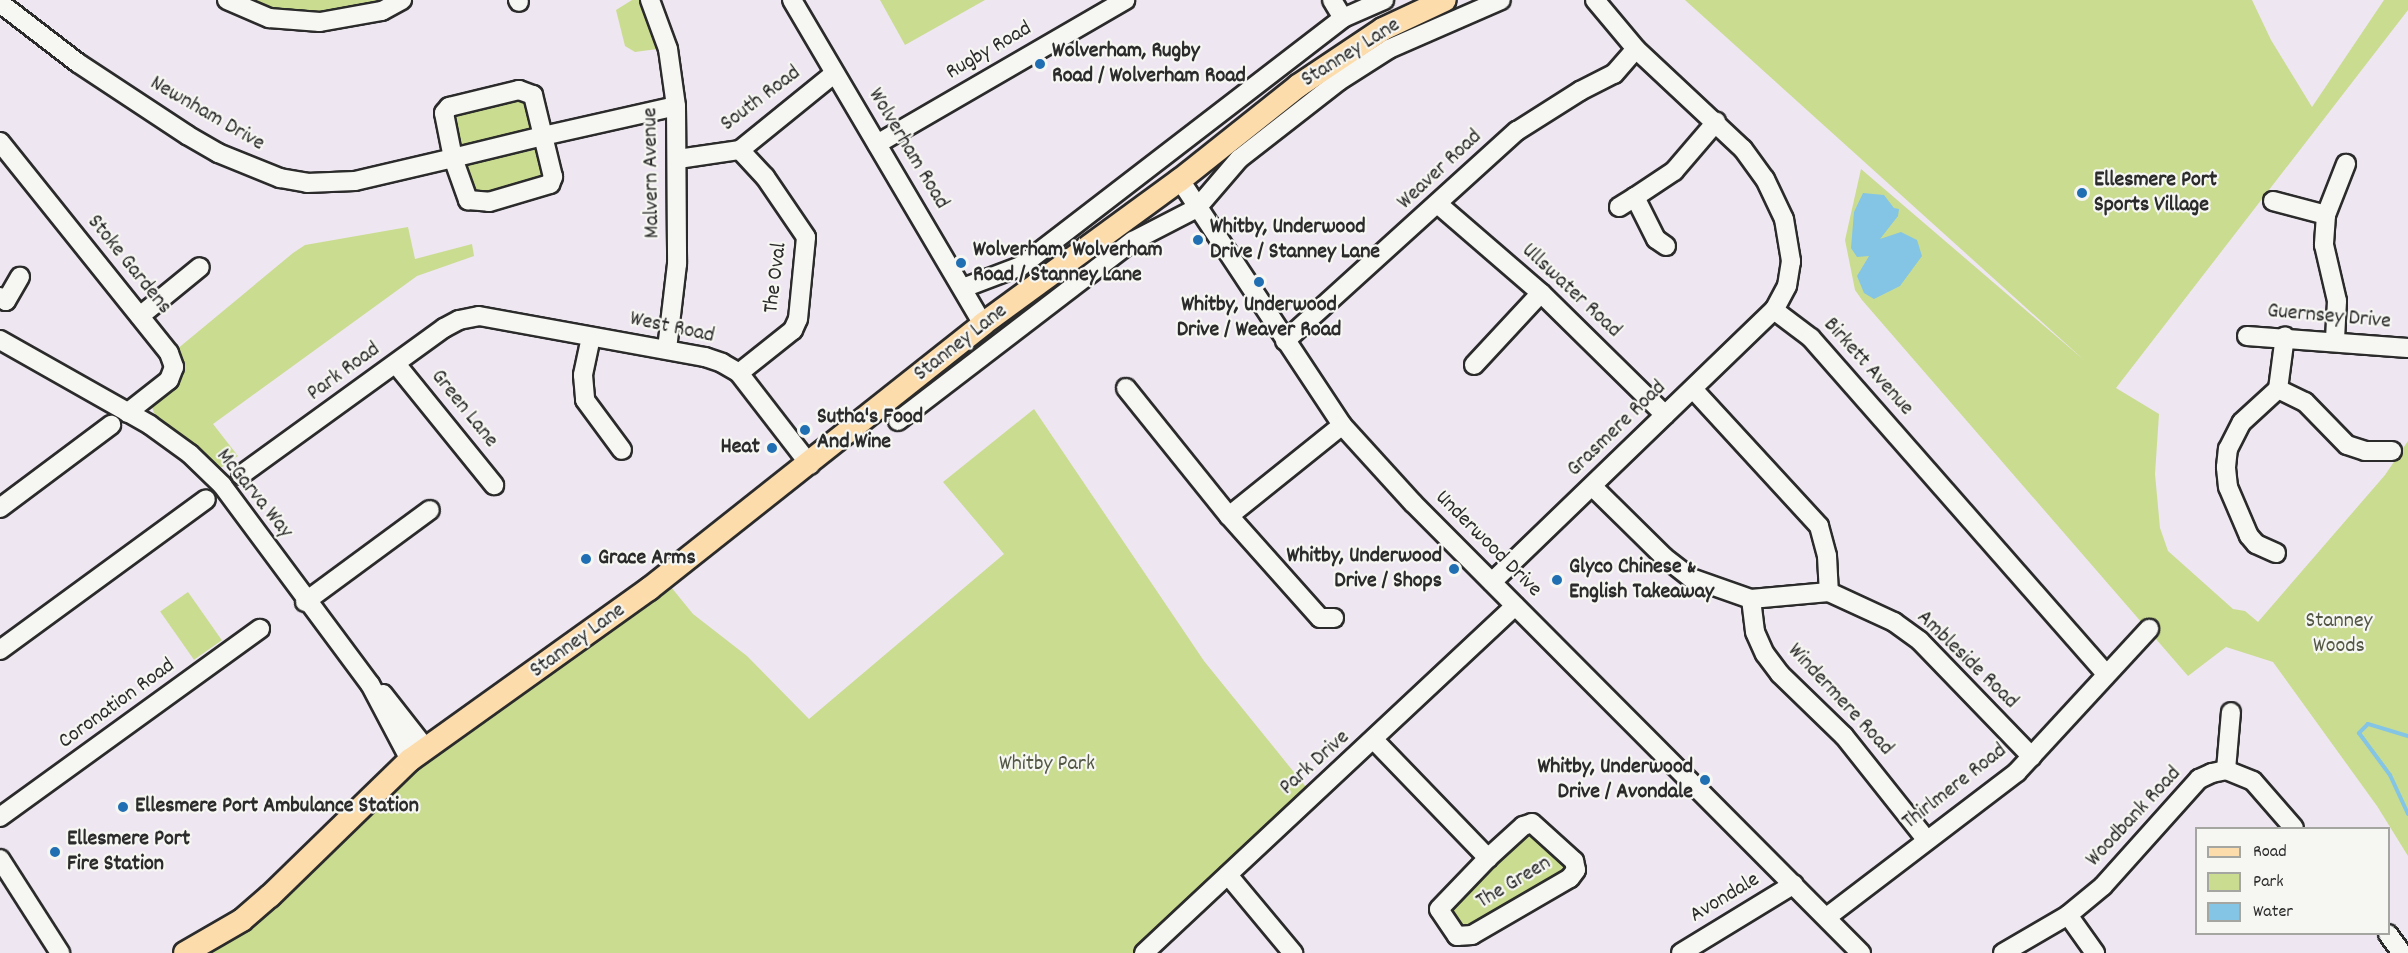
<!DOCTYPE html>
<html>
<head>
<meta charset="utf-8">
<style>
	body { margin:0 }
	#map { position:relative; width:2408px; height:953px; overflow:hidden; background:#eee6f1; font-family:Dekko,sans-serif }
	div>[style] { position:absolute }
	[style*='--x'] { left:calc(var(--x)*1px); top:calc(var(--y)*1px); width:calc(var(--w)*1px); rotate:calc(var(--a)*1deg) }
	.green>* { inset:0; background:#cadc90; transform-origin:0 0 }
	.water>* { inset:0; background:#84c4e5 }
	.stream>* { height:4px; margin:-2px; padding:0 2px; transform-origin:2px; border-radius:2px; background:#84c4e5 }
	.roads { filter:drop-shadow(2px 0 #2b2b2b) drop-shadow(-2px 0 #2b2b2b) drop-shadow(0 2px #2b2b2b) drop-shadow(0 -2px #2b2b2b) }
	.minor>* { height:18px; margin:-9px; padding:0 9px; transform-origin:9px; border-radius:9px; background:#f6f6f2 }
	.major>* { height:22px; margin:-11px; padding:0 11px; transform-origin:11px; border-radius:11px; background:#fddcac }
	.dots>* { width:16px; height:16px; translate:-50% -50%; box-sizing:border-box; border:3px solid #f6f6f2; border-radius:50% }
	span { translate:-50% -50%; white-space:nowrap; text-align:center; line-height:1.15; -webkit-text-stroke:4.5px #f6f6f2; paint-order:stroke }
	.street-label { font-size:22px; color:#2b2b2b }
	.poi-label { font-size:22px; color:#2b2b2b; font-weight:700 }
	.left { translate:0 -50%; text-align:left }
	.right { translate:-100% -50%; text-align:right }
	.park-label { font-size:22px; color:#535744 }
	.legend { position:absolute; left:2195px; top:827px; width:195px; height:108px; box-sizing:border-box; background:#f6f6f2; border:2px solid #a5a5a2; margin:0; padding:8px 10px; list-style:none; font-size:18px; color:#2b2b2b }
	.legend li { display:flex; align-items:center; gap:12px; height:30px }
	.legend b { width:30px; border:2px solid #a5a5a2 }
</style>
</head>
<body>
<div id="map">
	<div class="green">
		<i style="clip-path:polygon(248px 0,380px 0,366px 8px,306px 13px,278px 12px)"></i>
		<i style="clip-path:polygon(632px 0,639px 0,657px 49px,635px 52px,625px 46px,616px 10px)"></i>
		<i style="clip-path:polygon(880px 0,985px 0,905px 45px)"></i>
		<i style="clip-path:polygon(1685px 0,2252px 0,2271px 40px,2312px 107px,2384px 0,2408px 0,2408px 10px,2116px 388px,2159px 414px,2155px 474px,2160px 528px,2168px 551px,2233px 609px,2245px 611px,2258px 622px,2385px 475px,2408px 441px,2408px 856px,2377px 806px,2273px 662px,2226px 647px,2188px 676px,1862px 300px,1855px 290px,1845px 240px,1861px 169px,2084px 360px)"></i>
		<i style="clip-path:polygon(524px 94px,535px 128px,529px 133px,462px 149px,457px 146px,450px 121px,453px 109px)"></i>
		<i style="clip-path:polygon(538px 149px,548px 177px,478px 200px,464px 168px,467px 165px)"></i>
		<i style="clip-path:polygon(408px 227px,415px 259px,472px 244px,474px 256px,417px 276px,213px 424px,238px 456px,219px 469px,154px 413px,152px 407px,176px 350px,293px 253px,305px 245px)"></i>
		<i style="clip-path:polygon(1034px 409px,1204px 661px,1310px 792px,1137px 953px,199px 953px,380px 792px,671px 587px,693px 614px,747px 656px,809px 719px,1004px 554px,943px 482px)"></i>
		<i style="left:188px;top:592px;width:59px;height:34px;rotate:55deg"></i>
		<i style="clip-path:polygon(1532px 828px,1570px 870px,1459px 932px,1444px 906px)"></i>
	</div>
	<div class="water">
		<i style="clip-path:polygon(1863px 193px,1884px 195px,1894px 208px,1899px 209px,1898px 216px,1880px 239px,1901px 232px,1917px 240px,1922px 256px,1900px 286px,1874px 299px,1864px 293px,1857px 276px,1869px 256px,1857px 257px,1851px 248px,1854px 212px)"></i>
	</div>
	<div class="stream">
		<i style="--x:2408;--y:736;--w:42;--a:-163.3"></i>
		<i style="--x:2368;--y:724;--w:13;--a:135"></i>
		<i style="--x:2359;--y:733;--w:52;--a:53.6"></i>
		<i style="--x:2390;--y:775;--w:43;--a:65.2"></i>
	</div>
	<div class="roads">
		<div class="minor">
			<i style="--x:227;--y:0;--w:46;--a:23.2"></i>
			<i style="--x:269;--y:18;--w:51;--a:4.5"></i>
			<i style="--x:320;--y:22;--w:63;--a:-10.1"></i>
			<i style="--x:382;--y:11;--w:23;--a:-29"></i>
			<i style="--x:518;--y:0;--w:2;--a:63"></i>
			<i style="--x:650;--y:0;--w:52;--a:69.8"></i>
			<i style="--x:668;--y:49;--w:58;--a:82"></i>
			<i style="--x:676;--y:106;--w:158;--a:89.6"></i>
			<i style="--x:677;--y:264;--w:86;--a:96.7"></i>
			<i style="--x:792;--y:0;--w:376;--a:59.5"></i>
			<i style="--x:1332;--y:0;--w:21;--a:59"></i>
			<i style="--x:1595;--y:0;--w:64;--a:50.1"></i>
			<i style="--x:1636;--y:49;--w:146;--a:43.1"></i>
			<i style="--x:1743;--y:149;--w:37;--a:54"></i>
			<i style="--x:1765;--y:179;--w:44;--a:64.6"></i>
			<i style="--x:1784;--y:219;--w:43;--a:80.5"></i>
			<i style="--x:1791;--y:261;--w:25;--a:99"></i>
			<i style="--x:1787;--y:286;--w:27;--a:118"></i>
			<i style="--x:1774;--y:310;--w:46;--a:37.1"></i>
			<i style="--x:1811;--y:338;--w:446;--a:48.7"></i>
			<i style="--x:0;--y:3;--w:98;--a:37.6"></i>
			<i style="--x:78;--y:63;--w:131;--a:33.4"></i>
			<i style="--x:187;--y:135;--w:36;--a:30"></i>
			<i style="--x:218;--y:153;--w:67;--a:22"></i>
			<i style="--x:280;--y:178;--w:27;--a:10"></i>
			<i style="--x:307;--y:183;--w:48;--a:-2.4"></i>
			<i style="--x:355;--y:181;--w:101;--a:-13.2"></i>
			<i style="--x:453;--y:158;--w:45;--a:70.3"></i>
			<i style="--x:468;--y:200;--w:21;--a:5"></i>
			<i style="--x:489;--y:202;--w:64;--a:-16.4"></i>
			<i style="--x:550;--y:184;--w:8;--a:-67"></i>
			<i style="--x:553;--y:177;--w:42;--a:-103.7"></i>
			<i style="--x:543;--y:136;--w:136;--a:-12.7"></i>
			<i style="--x:519;--y:90;--w:15;--a:20"></i>
			<i style="--x:533;--y:95;--w:42;--a:76.3"></i>
			<i style="--x:543;--y:136;--w:93;--a:166.3"></i>
			<i style="--x:453;--y:158;--w:46;--a:-101.3"></i>
			<i style="--x:444;--y:113;--w:8;--a:-50"></i>
			<i style="--x:449;--y:107;--w:72;--a:-13.7"></i>
			<i style="--x:0;--y:142;--w:270;--a:51.3"></i>
			<i style="--x:169;--y:353;--w:15;--a:70"></i>
			<i style="--x:174;--y:367;--w:14;--a:111"></i>
			<i style="--x:169;--y:380;--w:53;--a:141.8"></i>
			<i style="--x:877;--y:144;--w:287;--a:-30.1"></i>
			<i style="--x:678;--y:159;--w:63;--a:-8.3"></i>
			<i style="--x:740;--y:150;--w:121;--a:-39"></i>
			<i style="--x:1180;--y:180;--w:294;--a:56.5"></i>
			<i style="--x:1342;--y:425;--w:105;--a:47.7"></i>
			<i style="--x:1413;--y:503;--w:635;--a:45.13"></i>
			<i style="--x:2273;--y:201;--w:55;--a:14.8"></i>
			<i style="--x:2326;--y:215;--w:30;--a:94"></i>
			<i style="--x:2324;--y:245;--w:57;--a:76.9"></i>
			<i style="--x:2337;--y:301;--w:39;--a:93"></i>
			<i style="--x:1439;--y:205;--w:135;--a:40.8"></i>
			<i style="--x:1541;--y:293;--w:174;--a:44.5"></i>
			<i style="--x:1619;--y:207;--w:19;--a:-32"></i>
			<i style="--x:2326;--y:215;--w:55;--a:-68.6"></i>
			<i style="--x:1666;--y:246;--w:12;--a:-145"></i>
			<i style="--x:1656;--y:239;--w:47;--a:-116.6"></i>
			<i style="--x:1635;--y:197;--w:47;--a:-33.7"></i>
			<i style="--x:1674;--y:171;--w:65;--a:-49.4"></i>
			<i style="--x:963;--y:288;--w:62;--a:-20.8"></i>
			<i style="--x:1021;--y:266;--w:406;--a:-37.6"></i>
			<i style="--x:1343;--y:18;--w:45;--a:-23.7"></i>
			<i style="--x:0;--y:297;--w:7;--a:34"></i>
			<i style="--x:6;--y:301;--w:28;--a:-60"></i>
			<i style="--x:140;--y:316;--w:77;--a:-39.2"></i>
			<i style="--x:2247;--y:336;--w:161;--a:4.3"></i>
			<i style="--x:591;--y:337;--w:39;--a:102"></i>
			<i style="--x:583;--y:375;--w:25;--a:85"></i>
			<i style="--x:585;--y:400;--w:62;--a:53.5"></i>
			<i style="--x:0;--y:340;--w:172;--a:29.5"></i>
			<i style="--x:150;--y:425;--w:49;--a:35.9"></i>
			<i style="--x:190;--y:454;--w:45;--a:44.1"></i>
			<i style="--x:222;--y:485;--w:248;--a:53.4"></i>
			<i style="--x:370;--y:684;--w:86;--a:62.2"></i>
			<i style="--x:1285;--y:341;--w:313;--a:-42.2"></i>
			<i style="--x:1517;--y:131;--w:75;--a:-32.4"></i>
			<i style="--x:1580;--y:91;--w:38;--a:-27"></i>
			<i style="--x:1614;--y:74;--w:33;--a:-49"></i>
			<i style="--x:396;--y:364;--w:156;--a:51"></i>
			<i style="--x:1474;--y:365;--w:98;--a:-47.1"></i>
			<i style="--x:739;--y:373;--w:69;--a:-38.5"></i>
			<i style="--x:793;--y:330;--w:12;--a:-66"></i>
			<i style="--x:798;--y:319;--w:82;--a:-84.4"></i>
			<i style="--x:806;--y:237;--w:73;--a:-124.3"></i>
			<i style="--x:765;--y:177;--w:37;--a:-133"></i>
			<i style="--x:1126;--y:388;--w:164;--a:51.2"></i>
			<i style="--x:1693;--y:389;--w:186;--a:47.4"></i>
			<i style="--x:1819;--y:526;--w:31;--a:75"></i>
			<i style="--x:1827;--y:556;--w:36;--a:87"></i>
			<i style="--x:2278;--y:389;--w:30;--a:26"></i>
			<i style="--x:2305;--y:402;--w:60;--a:45.7"></i>
			<i style="--x:2347;--y:445;--w:19;--a:18"></i>
			<i style="--x:2365;--y:451;--w:27;--a:0"></i>
			<i style="--x:898;--y:421;--w:296;--a:-37.5"></i>
			<i style="--x:1133;--y:241;--w:72;--a:-27.3"></i>
			<i style="--x:1197;--y:208;--w:65;--a:-49.4"></i>
			<i style="--x:1239;--y:159;--w:127;--a:-38"></i>
			<i style="--x:1339;--y:81;--w:59;--a:-32.6"></i>
			<i style="--x:1389;--y:49;--w:122;--a:-23.6"></i>
			<i style="--x:241;--y:475;--w:251;--a:-35.9"></i>
			<i style="--x:444;--y:328;--w:17;--a:-28"></i>
			<i style="--x:459;--y:320;--w:20;--a:-11"></i>
			<i style="--x:479;--y:316;--w:230;--a:10.3"></i>
			<i style="--x:705;--y:357;--w:18;--a:19"></i>
			<i style="--x:722;--y:363;--w:20;--a:30"></i>
			<i style="--x:739;--y:373;--w:116;--a:52.3"></i>
			<i style="--x:1593;--y:487;--w:100;--a:44.6"></i>
			<i style="--x:1664;--y:557;--w:34;--a:38"></i>
			<i style="--x:1691;--y:578;--w:64;--a:19.3"></i>
			<i style="--x:1751;--y:599;--w:33;--a:83"></i>
			<i style="--x:1755;--y:632;--w:24;--a:66"></i>
			<i style="--x:1765;--y:654;--w:25;--a:53"></i>
			<i style="--x:1780;--y:674;--w:89;--a:44.1"></i>
			<i style="--x:1844;--y:736;--w:132;--a:51.5"></i>
			<i style="--x:0;--y:508;--w:139;--a:-36.8"></i>
			<i style="--x:2276;--y:553;--w:22;--a:-156"></i>
			<i style="--x:2256;--y:544;--w:11;--a:-131"></i>
			<i style="--x:2249;--y:536;--w:53;--a:-113.2"></i>
			<i style="--x:2228;--y:487;--w:20;--a:-96"></i>
			<i style="--x:2226;--y:467;--w:18;--a:-84"></i>
			<i style="--x:2228;--y:449;--w:30;--a:-63"></i>
			<i style="--x:2242;--y:422;--w:49;--a:-42.5"></i>
			<i style="--x:2278;--y:389;--w:53;--a:-82.5"></i>
			<i style="--x:1492;--y:582;--w:392;--a:-44"></i>
			<i style="--x:1751;--y:599;--w:78;--a:-5.1"></i>
			<i style="--x:1829;--y:592;--w:72;--a:24.8"></i>
			<i style="--x:1894;--y:622;--w:32;--a:36"></i>
			<i style="--x:1920;--y:641;--w:161;--a:46"></i>
			<i style="--x:305;--y:602;--w:155;--a:-36.4"></i>
			<i style="--x:1334;--y:618;--w:14;--a:180"></i>
			<i style="--x:1320;--y:618;--w:137;--a:-131.7"></i>
			<i style="--x:1229;--y:516;--w:145;--a:-38.8"></i>
			<i style="--x:0;--y:650;--w:255;--a:-36.2"></i>
			<i style="--x:383;--y:694;--w:70;--a:52"></i>
			<i style="--x:1375;--y:741;--w:163;--a:46"></i>
			<i style="--x:1488;--y:858;--w:47;--a:-42.4"></i>
			<i style="--x:1523;--y:826;--w:9;--a:-18"></i>
			<i style="--x:1532;--y:823;--w:57;--a:42.1"></i>
			<i style="--x:1574;--y:861;--w:9;--a:77"></i>
			<i style="--x:1576;--y:870;--w:10;--a:127"></i>
			<i style="--x:1570;--y:878;--w:113;--a:149.8"></i>
			<i style="--x:1472;--y:935;--w:15;--a:176"></i>
			<i style="--x:1457;--y:936;--w:32;--a:-124"></i>
			<i style="--x:1439;--y:909;--w:71;--a:-46.1"></i>
			<i style="--x:2226;--y:770;--w:58;--a:-85.1"></i>
			<i style="--x:0;--y:817;--w:321;--a:-35.9"></i>
			<i style="--x:0;--y:859;--w:112;--a:57.4"></i>
			<i style="--x:1228;--y:875;--w:102;--a:50.2"></i>
			<i style="--x:2068;--y:915;--w:47;--a:54.6"></i>
			<i style="--x:1827;--y:917;--w:239;--a:-37.3"></i>
			<i style="--x:2017;--y:772;--w:195;--a:-47.3"></i>
			<i style="--x:2388;--y:934;--w:24;--a:54"></i>
			<i style="--x:1144;--y:953;--w:508;--a:-43.09"></i>
			<i style="--x:1681;--y:953;--w:132;--a:-31.4"></i>
			<i style="--x:2003;--y:953;--w:75;--a:-30.3"></i>
			<i style="--x:2068;--y:915;--w:45;--a:-39.6"></i>
			<i style="--x:2103;--y:886;--w:144;--a:-48.1"></i>
			<i style="--x:2199;--y:779;--w:14;--a:-25"></i>
			<i style="--x:2212;--y:773;--w:14;--a:-12"></i>
			<i style="--x:2226;--y:770;--w:29;--a:22"></i>
			<i style="--x:2253;--y:781;--w:62;--a:48.9"></i>
		</div>
		<div class="major">
			<i style="--x:185;--y:953;--w:66;--a:-30.1"></i>
			<i style="--x:242;--y:920;--w:37;--a:-41"></i>
			<i style="--x:270;--y:896;--w:195;--a:-44.2"></i>
			<i style="--x:410;--y:760;--w:294;--a:-35.6"></i>
			<i style="--x:649;--y:589;--w:426;--a:-38.4"></i>
			<i style="--x:983;--y:324;--w:244;--a:-36.2"></i>
			<i style="--x:1180;--y:180;--w:151;--a:-38.5"></i>
			<i style="--x:1298;--y:86;--w:102;--a:-33.8"></i>
			<i style="--x:1383;--y:29;--w:68;--a:-25.1"></i>
		</div>
	</div>
	<div class="dots">
		<i style="left:1040px;top:64px;background:#1f6fb2"></i>
		<i style="left:2082px;top:193px;background:#1f6fb2"></i>
		<i style="left:1198px;top:240px;background:#1f6fb2"></i>
		<i style="left:961px;top:263px;background:#1f6fb2"></i>
		<i style="left:1259px;top:282px;background:#1f6fb2"></i>
		<i style="left:805px;top:430px;background:#1f6fb2"></i>
		<i style="left:772px;top:448px;background:#1f6fb2"></i>
		<i style="left:586px;top:559px;background:#1f6fb2"></i>
		<i style="left:1454px;top:569px;background:#1f6fb2"></i>
		<i style="left:1557px;top:580px;background:#1f6fb2"></i>
		<i style="left:1705px;top:780px;background:#1f6fb2"></i>
		<i style="left:123px;top:807px;background:#1f6fb2"></i>
		<i style="left:55px;top:852px;background:#1f6fb2"></i>
	</div>
	<div class="street-label">
		<span style="left:989px;top:51px;rotate:-30deg">Rugby Road</span>
		<span style="left:1351px;top:53px;rotate:-32deg">Stanney Lane</span>
		<span style="left:761px;top:99px;rotate:-37deg">South Road</span>
		<span style="left:207px;top:114px;rotate:30deg">Newnham Drive</span>
		<span style="left:908px;top:149px;rotate:59deg">Wolverham Road</span>
		<span style="left:1440px;top:170px;rotate:-43deg">Weaver Road</span>
		<span style="left:652px;top:173px;rotate:-91deg">Malvern Avenue</span>
		<span style="left:129px;top:265px;rotate:51deg">Stoke Gardens</span>
		<span style="left:776px;top:278px;rotate:-83deg">The Oval</span>
		<span style="left:1571px;top:291px;rotate:43deg">Ullswater Road</span>
		<span style="left:2329px;top:317px;rotate:5deg">Guernsey Drive</span>
		<span style="left:672px;top:328px;rotate:12deg">West Road</span>
		<span style="left:961px;top:343px;rotate:-38deg">Stanney Lane</span>
		<span style="left:1868px;top:367px;rotate:48deg">Birkett Avenue</span>
		<span style="left:344px;top:372px;rotate:-36deg">Park Road</span>
		<span style="left:464px;top:409px;rotate:51deg">Green Lane</span>
		<span style="left:1617px;top:429px;rotate:-44deg">Grasmere Road</span>
		<span style="left:254px;top:494px;rotate:51deg">McGarva Way</span>
		<span style="left:1488px;top:544px;rotate:45deg">Underwood Drive</span>
		<span style="left:578px;top:641px;rotate:-36deg">Stanney Lane</span>
		<span style="left:1967px;top:660px;rotate:44deg">Ambleside Road</span>
		<span style="left:1840px;top:700px;rotate:47deg">Windermere Road</span>
		<span style="left:117px;top:704px;rotate:-36deg">Coronation Road</span>
		<span style="left:1315px;top:763px;rotate:-42deg">Park Drive</span>
		<span style="left:1955px;top:787px;rotate:-38deg">Thirlmere Road</span>
		<span style="left:2134px;top:817px;rotate:-47deg">Woodbank Road</span>
		<span style="left:1514px;top:883px;rotate:-31deg">The Green</span>
		<span style="left:1725px;top:898px;rotate:-31deg">Avondale</span>
	</div>
	<div class="poi-label">
		<span class="left" style="left:1052px;top:64px">Wolverham, Rugby<br>Road / Wolverham Road</span>
		<span class="left" style="left:2094px;top:193px">Ellesmere Port<br>Sports Village</span>
		<span class="left" style="left:1210px;top:240px">Whitby, Underwood<br>Drive / Stanney Lane</span>
		<span class="left" style="left:973px;top:263px">Wolverham, Wolverham<br>Road / Stanney Lane</span>
		<span style="left:1259px;top:318px">Whitby, Underwood<br>Drive / Weaver Road</span>
		<span class="left" style="left:817px;top:430px">Sutha's Food<br>And Wine</span>
		<span class="right" style="left:760px;top:448px">Heat</span>
		<span class="right" style="left:1442px;top:569px">Whitby, Underwood<br>Drive / Shops</span>
		<span class="left" style="left:598px;top:559px">Grace Arms</span>
		<span class="left" style="left:1569px;top:580px">Glyco Chinese &amp;<br>English Takeaway</span>
		<span class="right" style="left:1693px;top:780px">Whitby, Underwood<br>Drive / Avondale</span>
		<span class="left" style="left:135px;top:807px">Ellesmere Port Ambulance Station</span>
		<span class="left" style="left:67px;top:852px">Ellesmere Port<br>Fire Station</span>
	</div>
	<div class="park-label">
		<span style="left:2339px;top:634px">Stanney<br>Woods</span>
		<span style="left:1047px;top:765px">Whitby Park</span>
	</div>
	<ul class="legend">
	<li><b style="height:8px;background:#fddcac"></b>Road</li>
	<li><b style="height:16px;background:#cadc90"></b>Park</li>
	<li><b style="height:16px;background:#84c4e5"></b>Water</li>
	</ul>
</div>
</body>
</html>
